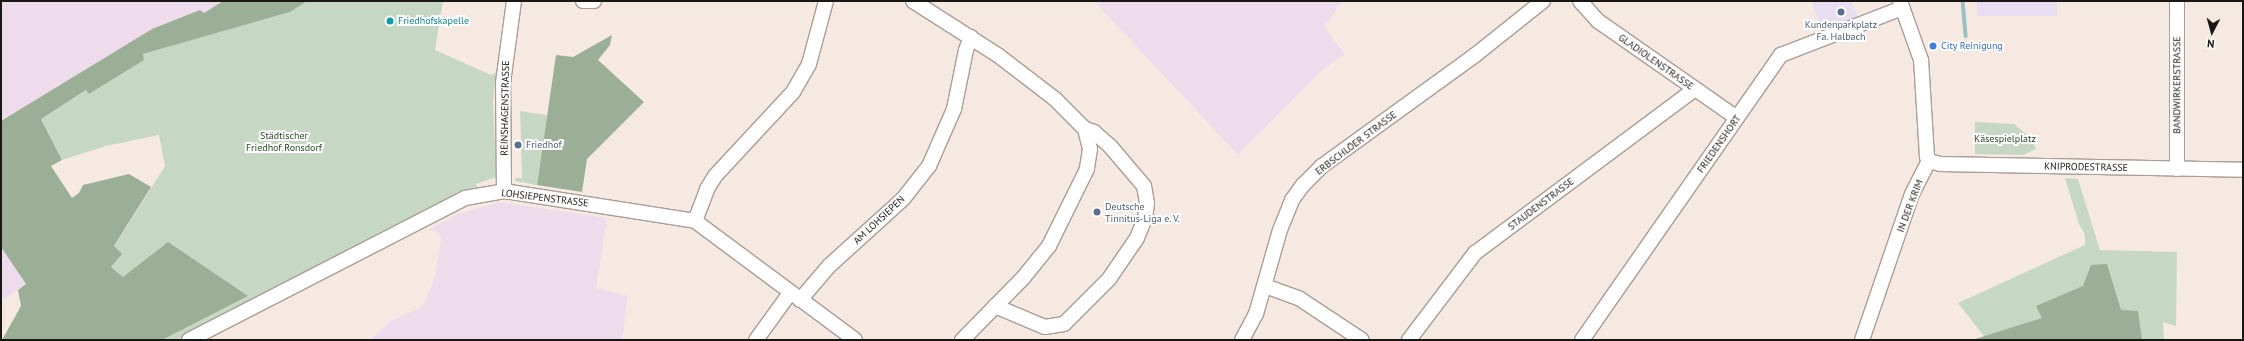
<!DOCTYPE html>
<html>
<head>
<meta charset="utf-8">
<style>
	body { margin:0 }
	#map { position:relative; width:2244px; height:341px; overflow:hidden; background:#f6e9e2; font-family:"PT Sans",sans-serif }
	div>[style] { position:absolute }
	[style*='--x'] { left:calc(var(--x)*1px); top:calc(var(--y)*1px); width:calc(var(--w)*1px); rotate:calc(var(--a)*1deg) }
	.commercial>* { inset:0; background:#e9ddf1; transform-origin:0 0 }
	.industrial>* { inset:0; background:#eedcec }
	.green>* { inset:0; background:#c6d8c3 }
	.forest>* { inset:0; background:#9aaf96 }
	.stream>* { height:3.5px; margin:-1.75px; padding:0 1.75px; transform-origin:1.75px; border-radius:1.75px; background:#9ac2c2 }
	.roads { filter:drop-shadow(1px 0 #a99d96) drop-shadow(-1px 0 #a99d96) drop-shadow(0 1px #a99d96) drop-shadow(0 -1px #a99d96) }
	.minor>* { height:14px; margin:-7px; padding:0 7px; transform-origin:7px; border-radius:7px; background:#fff }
	.dots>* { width:11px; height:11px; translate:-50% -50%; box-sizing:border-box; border:2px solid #fff; border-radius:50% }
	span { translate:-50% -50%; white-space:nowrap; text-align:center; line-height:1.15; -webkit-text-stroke:4px #fff; paint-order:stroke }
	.culture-label { font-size:10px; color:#0d838f }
	.left { translate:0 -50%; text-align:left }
	.service-label { font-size:10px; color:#4e5e75 }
	.shop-label { font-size:10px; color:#366cbe }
	.street-label { font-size:10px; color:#1a1613 }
	.park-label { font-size:10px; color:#294a24 }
	.frame { position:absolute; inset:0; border:2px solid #1a1613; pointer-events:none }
	.north { position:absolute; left:2192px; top:12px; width:40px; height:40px; -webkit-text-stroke:3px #fff; paint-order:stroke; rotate:186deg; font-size:11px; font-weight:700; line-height:16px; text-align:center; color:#1a1613 }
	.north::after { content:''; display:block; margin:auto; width:14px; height:18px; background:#1a1613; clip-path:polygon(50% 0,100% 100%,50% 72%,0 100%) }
</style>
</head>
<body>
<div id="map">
	<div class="commercial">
		<i style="clip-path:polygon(1811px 1px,1851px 1px,1858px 16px,1822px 30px)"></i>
		<i style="left:1977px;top:1px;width:80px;height:15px"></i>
	</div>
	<div class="industrial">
		<i style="clip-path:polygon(1px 1px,223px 1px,204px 13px,152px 29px,1px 121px)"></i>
		<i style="clip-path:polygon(1094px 1px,1342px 1px,1324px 27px,1345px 54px,1321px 71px,1238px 155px)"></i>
		<i style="clip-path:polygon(499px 202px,607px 218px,596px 288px,628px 296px,622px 340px,370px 340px,390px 321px,422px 307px,435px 277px,441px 238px,437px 231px,428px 230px,458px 214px)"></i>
		<i style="clip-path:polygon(1px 247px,26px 284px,1px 301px)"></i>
	</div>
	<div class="green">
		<i style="clip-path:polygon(307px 1px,443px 1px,435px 50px,491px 75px,496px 72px,493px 101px,496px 177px,476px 184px,478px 188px,178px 340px,162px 340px,248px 296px,123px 277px,111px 267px,121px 255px,114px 247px,165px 166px,159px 135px,106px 146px,62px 160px,41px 118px,87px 90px,89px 94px,144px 60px,143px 54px,290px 12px)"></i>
		<i style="clip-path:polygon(520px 111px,547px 115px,537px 185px,515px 181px,515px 178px,522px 178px)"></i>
		<i style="clip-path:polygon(1975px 122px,2014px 124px,2032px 139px,2036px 149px,2023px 155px,1975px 154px)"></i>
		<i style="clip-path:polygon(2065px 178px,2078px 179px,2100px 250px,2177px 252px,2176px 326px,2163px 322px,2164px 340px,1987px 340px,1958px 303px,2085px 245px,2085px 235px,2079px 224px)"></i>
	</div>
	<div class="forest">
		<i style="clip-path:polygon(223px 1px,307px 1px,290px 12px,143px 54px,144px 60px,89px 94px,86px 90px,41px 119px,62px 160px,51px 166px,72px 198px,79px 193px,83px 185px,129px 174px,151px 187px,114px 246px,122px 254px,111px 267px,123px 277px,168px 242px,248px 296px,162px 340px,2px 340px,21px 306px,18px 290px,26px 284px,1px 247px,1px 121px,152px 29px,200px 10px,204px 13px)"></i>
		<i style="clip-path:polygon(612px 35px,610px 45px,598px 60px,644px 102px,587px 159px,582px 192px,537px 185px,556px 55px,573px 57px)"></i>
		<i style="clip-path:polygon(2107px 264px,2121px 310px,2138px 311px,2142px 340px,1972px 340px,2042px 318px,2036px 306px,2083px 286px,2091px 265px)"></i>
	</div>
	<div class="stream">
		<i style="--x:1963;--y:1;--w:35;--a:85"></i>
	</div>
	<div class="roads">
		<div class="minor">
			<i style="--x:583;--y:1;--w:11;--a:0"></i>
			<i style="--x:913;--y:1;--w:102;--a:32.6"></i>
			<i style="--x:999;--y:56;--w:71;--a:37.5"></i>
			<i style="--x:1055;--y:99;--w:42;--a:45"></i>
			<i style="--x:1085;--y:129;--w:21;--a:76"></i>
			<i style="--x:1090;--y:149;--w:20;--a:99"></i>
			<i style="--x:1087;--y:169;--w:86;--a:116.3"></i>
			<i style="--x:1049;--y:246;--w:41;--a:129.1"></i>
			<i style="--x:1023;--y:278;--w:87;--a:134.5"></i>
			<i style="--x:1580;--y:1;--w:27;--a:48"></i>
			<i style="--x:1598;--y:21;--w:169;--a:34.9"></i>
			<i style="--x:2177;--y:1;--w:168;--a:90"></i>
			<i style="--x:1929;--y:161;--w:11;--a:15"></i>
			<i style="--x:1940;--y:164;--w:303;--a:1.1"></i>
			<i style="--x:504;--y:191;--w:108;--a:-90.5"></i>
			<i style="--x:503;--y:83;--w:83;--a:-82.4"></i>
			<i style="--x:695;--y:221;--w:34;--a:-69"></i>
			<i style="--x:707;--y:189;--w:15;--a:-58"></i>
			<i style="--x:715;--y:176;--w:115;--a:-47.1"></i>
			<i style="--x:793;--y:92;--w:32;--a:-60"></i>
			<i style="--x:809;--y:64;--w:65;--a:-74.9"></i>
			<i style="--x:1265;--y:286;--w:37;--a:20"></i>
			<i style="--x:1300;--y:299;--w:74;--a:33.5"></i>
			<i style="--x:800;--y:300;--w:45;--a:-49.5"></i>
			<i style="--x:829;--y:266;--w:100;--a:-42.2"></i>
			<i style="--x:903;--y:199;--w:42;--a:-51.8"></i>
			<i style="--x:929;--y:166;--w:62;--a:-66.3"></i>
			<i style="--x:954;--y:109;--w:60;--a:-78.5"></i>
			<i style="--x:966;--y:50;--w:14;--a:-69"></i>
			<i style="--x:995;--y:306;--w:54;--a:22.8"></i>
			<i style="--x:1045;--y:327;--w:19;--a:-9"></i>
			<i style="--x:1064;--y:324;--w:64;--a:-45"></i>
			<i style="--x:1109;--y:279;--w:50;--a:-55.7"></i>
			<i style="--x:1137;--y:238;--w:22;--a:-68"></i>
			<i style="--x:1145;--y:218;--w:15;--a:-82"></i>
			<i style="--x:1147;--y:203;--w:17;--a:-100"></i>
			<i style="--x:1144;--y:186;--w:52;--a:-130.4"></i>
			<i style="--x:1110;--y:146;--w:21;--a:-139"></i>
			<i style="--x:1094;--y:132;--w:9;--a:-162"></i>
			<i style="--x:189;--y:340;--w:310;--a:-27.2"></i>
			<i style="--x:465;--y:198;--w:40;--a:-10"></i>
			<i style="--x:504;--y:191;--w:193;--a:8.9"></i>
			<i style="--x:695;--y:221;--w:199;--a:36.6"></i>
			<i style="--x:756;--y:340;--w:58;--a:-54.1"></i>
			<i style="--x:1242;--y:340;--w:30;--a:-62"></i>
			<i style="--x:1256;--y:314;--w:87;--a:-74.1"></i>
			<i style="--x:1280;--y:230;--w:32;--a:-68"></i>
			<i style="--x:1292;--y:200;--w:19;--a:-54"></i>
			<i style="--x:1303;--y:185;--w:27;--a:-45"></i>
			<i style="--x:1322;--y:166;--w:188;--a:-35.9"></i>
			<i style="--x:1474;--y:56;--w:88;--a:-38.6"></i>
			<i style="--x:1409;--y:340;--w:109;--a:-52.8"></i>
			<i style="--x:1475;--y:253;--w:273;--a:-36.7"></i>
			<i style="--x:1582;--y:340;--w:348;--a:-55.1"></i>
			<i style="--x:1781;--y:55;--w:130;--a:-21.2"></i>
			<i style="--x:1862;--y:340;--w:154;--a:-71.1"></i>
			<i style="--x:1912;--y:194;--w:37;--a:-63"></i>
			<i style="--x:1929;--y:161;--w:4;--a:-117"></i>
			<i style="--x:1927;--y:157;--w:97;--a:-93.5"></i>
			<i style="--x:1921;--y:60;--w:63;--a:-109.6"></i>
		</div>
	</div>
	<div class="dots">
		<i style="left:1841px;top:12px;background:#5c6f8a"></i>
		<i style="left:390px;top:21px;background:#0f9aa8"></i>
		<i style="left:1933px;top:46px;background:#3f7fe0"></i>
		<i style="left:518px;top:145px;background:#5c6f8a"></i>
		<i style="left:1097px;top:212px;background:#5c6f8a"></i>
	</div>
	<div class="culture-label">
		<span class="left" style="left:398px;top:21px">Friedhofskapelle</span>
	</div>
	<div class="service-label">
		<span style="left:1841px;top:30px">Kundenparkplatz<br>Fa. Halbach</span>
		<span class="left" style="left:526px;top:145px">Friedhof</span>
		<span class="left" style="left:1105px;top:212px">Deutsche<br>Tinnitus-Liga e. V.</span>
	</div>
	<div class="shop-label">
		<span class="left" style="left:1941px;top:46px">City Reinigung</span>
	</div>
	<div class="street-label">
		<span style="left:1656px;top:62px;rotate:35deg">GLADIOLENSTRASSE</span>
		<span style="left:2177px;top:85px;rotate:-90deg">BANDWIRKERSTRASSE</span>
		<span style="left:505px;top:108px;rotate:-89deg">REINSHAGENSTRASSE</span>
		<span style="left:1356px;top:143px;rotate:-37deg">ERBSCHLÖER STRASSE</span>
		<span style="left:1719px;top:144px;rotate:-55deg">FRIEDENSHORT</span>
		<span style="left:2086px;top:167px;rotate:1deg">KNIPRODESTRASSE</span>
		<span style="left:545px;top:198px;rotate:7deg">LOHSIEPENSTRASSE</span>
		<span style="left:1541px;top:204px;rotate:-37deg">STAUDENSTRASSE</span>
		<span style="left:1910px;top:206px;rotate:-69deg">IN DER KRIM</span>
		<span style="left:879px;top:220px;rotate:-43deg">AM LOHSIEPEN</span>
	</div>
	<div class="park-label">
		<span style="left:284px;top:141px">Städtischer<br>Friedhof Ronsdorf</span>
		<span style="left:2005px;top:139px">Käsespielplatz</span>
	</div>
	<div class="frame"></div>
	<div class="north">N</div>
</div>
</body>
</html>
